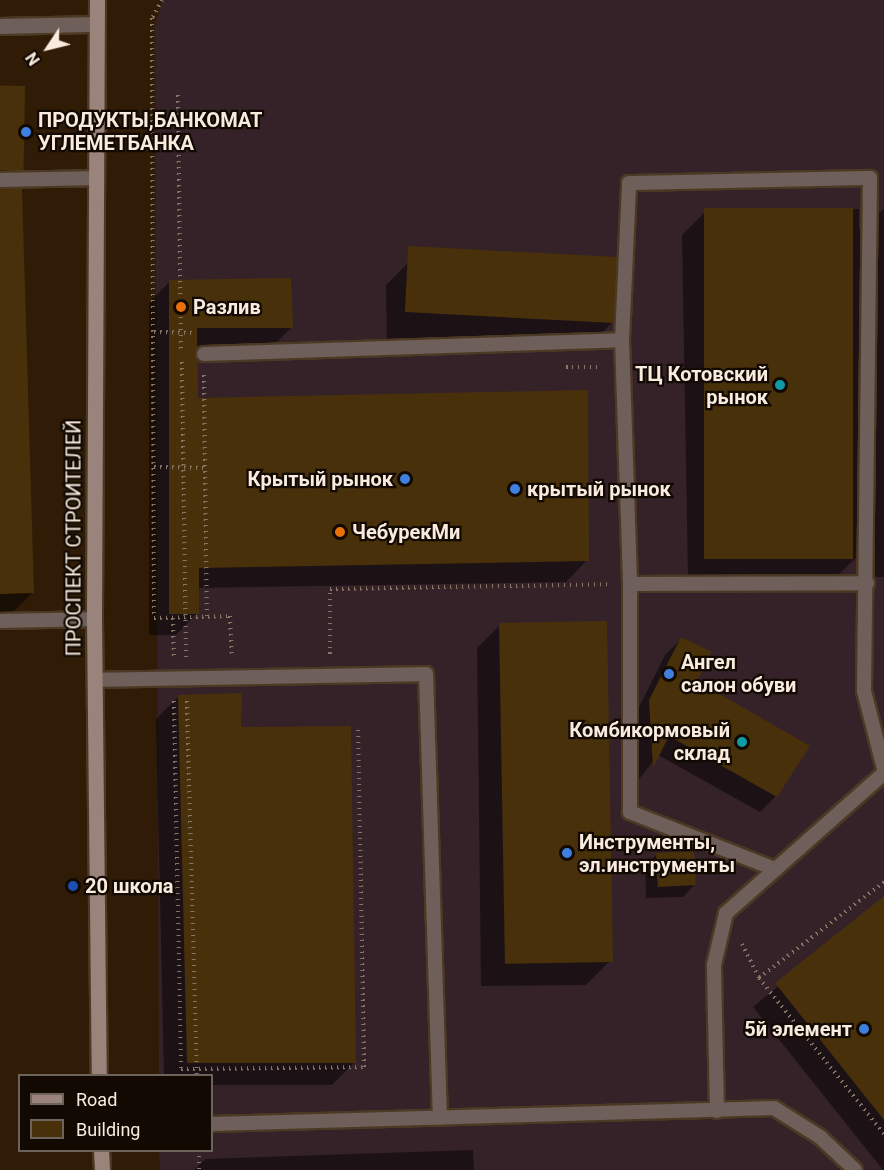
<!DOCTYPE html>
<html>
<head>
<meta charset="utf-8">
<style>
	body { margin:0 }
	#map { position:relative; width:884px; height:1170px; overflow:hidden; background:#301c06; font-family:Roboto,sans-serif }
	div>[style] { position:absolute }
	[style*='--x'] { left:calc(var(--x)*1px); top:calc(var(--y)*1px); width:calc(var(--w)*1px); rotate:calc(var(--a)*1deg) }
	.commercial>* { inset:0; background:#352229 }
	.shadow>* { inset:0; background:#0007 }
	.building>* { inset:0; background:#48300b; transform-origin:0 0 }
	.path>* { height:4px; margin-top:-2px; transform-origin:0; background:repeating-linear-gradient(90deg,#877664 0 1.5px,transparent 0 6px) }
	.roads { filter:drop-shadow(2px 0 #4c3924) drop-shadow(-2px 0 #4c3924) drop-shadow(0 2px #4c3924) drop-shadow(0 -2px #4c3924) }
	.service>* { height:14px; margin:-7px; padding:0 7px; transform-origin:7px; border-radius:7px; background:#6e5f5a }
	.tertiary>* { height:15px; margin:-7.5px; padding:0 7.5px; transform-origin:7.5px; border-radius:7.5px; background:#6e5f5a }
	.secondary>* { height:15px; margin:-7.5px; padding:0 7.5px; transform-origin:7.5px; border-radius:7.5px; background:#9a837b }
	.dots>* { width:16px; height:16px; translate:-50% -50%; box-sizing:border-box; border:3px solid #110902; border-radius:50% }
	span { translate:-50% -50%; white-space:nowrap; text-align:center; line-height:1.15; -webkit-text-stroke:4.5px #110902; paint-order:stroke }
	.poi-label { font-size:20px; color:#f9ebde; font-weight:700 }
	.left { translate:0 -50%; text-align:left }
	.right { translate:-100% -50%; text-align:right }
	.street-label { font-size:20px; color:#f9ebde }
	.legend { position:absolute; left:18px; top:1074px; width:195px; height:78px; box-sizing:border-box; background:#110902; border:2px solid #6e635a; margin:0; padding:8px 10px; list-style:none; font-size:18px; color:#f9ebde }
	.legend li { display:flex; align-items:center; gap:12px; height:30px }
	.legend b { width:30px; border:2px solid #6e635a }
	.north { position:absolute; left:18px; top:18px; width:60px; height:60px; -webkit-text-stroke:4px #110902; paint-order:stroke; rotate:235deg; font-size:16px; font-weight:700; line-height:24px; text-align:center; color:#f9ebde }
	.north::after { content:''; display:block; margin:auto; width:21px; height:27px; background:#f9ebde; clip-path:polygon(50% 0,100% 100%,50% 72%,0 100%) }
</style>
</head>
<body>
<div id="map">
	<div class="commercial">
		<i style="clip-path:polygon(163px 0,884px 0,884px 1170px,160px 1170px,159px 1151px,212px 1150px,212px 1076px,159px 1075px,155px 25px)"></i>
	</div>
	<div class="shadow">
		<i style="clip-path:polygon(0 88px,21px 167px,0 188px)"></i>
		<i style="clip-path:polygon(859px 209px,859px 229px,884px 209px,884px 577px,857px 576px,858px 556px,832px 581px,688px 581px,682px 235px,705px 212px)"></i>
		<i style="clip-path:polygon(0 215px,33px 592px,10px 615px,0 615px)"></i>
		<i style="clip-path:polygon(409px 262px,612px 323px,590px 345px,387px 350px,386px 285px)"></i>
		<i style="clip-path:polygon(170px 281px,292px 327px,270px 349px,196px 349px,197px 400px,587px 560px,566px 582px,197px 588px,197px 613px,176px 635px,149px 635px,149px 303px)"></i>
		<i style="clip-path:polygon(500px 625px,609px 962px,586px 985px,481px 986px,477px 648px)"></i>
		<i style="clip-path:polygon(681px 639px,695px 682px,808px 747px,776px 796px,760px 812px,658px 755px,637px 782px,634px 717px,665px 655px)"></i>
		<i style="clip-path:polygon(179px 696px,240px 729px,355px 1062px,332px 1085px,212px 1085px,212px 1076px,164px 1076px,156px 719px)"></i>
		<i style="clip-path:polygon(657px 854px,695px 884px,683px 897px,646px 898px,645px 866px)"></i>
		<i style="clip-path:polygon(884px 898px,884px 1170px,883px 1170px,753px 1007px)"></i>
		<i style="clip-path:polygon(473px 1150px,474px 1170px,194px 1170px,205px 1159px)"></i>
	</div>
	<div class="building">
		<i style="left:25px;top:86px;width:85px;height:25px;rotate:91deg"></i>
		<i style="clip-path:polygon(0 189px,22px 189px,34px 593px,0 594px)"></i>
		<i style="left:853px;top:208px;width:351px;height:149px;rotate:90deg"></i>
		<i style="left:617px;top:257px;width:66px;height:209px;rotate:93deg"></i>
		<i style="clip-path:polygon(291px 278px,293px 328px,197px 328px,198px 398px,588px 390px,589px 561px,199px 568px,199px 614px,169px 614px,169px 280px)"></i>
		<i style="left:607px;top:621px;width:341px;height:108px;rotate:89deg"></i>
		<i style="clip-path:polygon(681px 637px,712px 652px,697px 681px,810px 746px,777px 797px,669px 736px,653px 768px,649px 700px)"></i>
		<i style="clip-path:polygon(242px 693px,241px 727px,351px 726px,356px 1063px,187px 1063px,178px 695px)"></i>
		<i style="left:694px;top:851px;width:34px;height:38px;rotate:87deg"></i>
		<i style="clip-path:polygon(884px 896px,884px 1120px,775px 983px)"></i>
	</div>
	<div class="path">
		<i style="--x:162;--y:0;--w:21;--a:119"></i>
		<i style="--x:152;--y:18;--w:600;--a:89.81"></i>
		<i style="--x:154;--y:618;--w:76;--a:-1.5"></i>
		<i style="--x:230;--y:616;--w:41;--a:87.2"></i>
		<i style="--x:178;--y:95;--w:254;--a:89.3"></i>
		<i style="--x:154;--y:332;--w:41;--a:1.4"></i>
		<i style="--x:182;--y:362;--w:296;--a:89.2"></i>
		<i style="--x:566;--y:367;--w:35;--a:0"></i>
		<i style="--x:204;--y:375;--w:242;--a:89.3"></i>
		<i style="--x:154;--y:467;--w:51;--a:1.1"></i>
		<i style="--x:173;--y:618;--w:40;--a:88.6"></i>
		<i style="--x:330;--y:654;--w:65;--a:-90"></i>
		<i style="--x:330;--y:589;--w:278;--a:-1"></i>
		<i style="--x:174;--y:701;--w:368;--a:88.9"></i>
		<i style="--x:181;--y:1069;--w:183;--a:-0.6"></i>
		<i style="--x:364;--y:1067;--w:341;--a:-91"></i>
		<i style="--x:187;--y:701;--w:375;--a:88.5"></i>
		<i style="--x:884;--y:882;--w:158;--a:142.5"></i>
		<i style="--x:759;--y:978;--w:200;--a:51.3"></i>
		<i style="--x:742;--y:944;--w:38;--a:63"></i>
		<i style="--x:199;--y:1150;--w:20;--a:90"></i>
	</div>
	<div class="roads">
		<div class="service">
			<i style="--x:0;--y:180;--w:94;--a:-1.2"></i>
			<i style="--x:622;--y:340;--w:157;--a:-87.4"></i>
			<i style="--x:629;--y:183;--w:241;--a:-1.2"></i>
			<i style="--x:870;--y:178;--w:513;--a:90.67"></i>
			<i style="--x:864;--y:691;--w:81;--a:75.6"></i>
			<i style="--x:204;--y:354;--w:418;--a:-1.9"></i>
			<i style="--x:622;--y:340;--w:244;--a:88.1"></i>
			<i style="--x:630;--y:584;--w:228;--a:90"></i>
			<i style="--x:630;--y:812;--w:156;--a:21.5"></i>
			<i style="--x:630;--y:584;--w:237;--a:-0.2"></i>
			<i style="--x:0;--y:621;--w:94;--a:-1.2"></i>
			<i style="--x:95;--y:680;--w:331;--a:-1"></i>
			<i style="--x:426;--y:674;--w:444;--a:88.2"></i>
			<i style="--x:717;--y:1111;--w:146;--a:-91.2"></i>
			<i style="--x:714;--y:965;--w:53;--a:-77"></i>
			<i style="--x:726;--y:913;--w:211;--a:-41.5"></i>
			<i style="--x:212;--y:1124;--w:562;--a:-1.63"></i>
			<i style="--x:774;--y:1108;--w:54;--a:32.2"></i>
			<i style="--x:820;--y:1137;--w:48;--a:43.3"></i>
		</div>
		<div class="tertiary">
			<i style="--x:0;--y:26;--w:94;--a:-1.2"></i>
		</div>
		<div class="secondary">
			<i style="--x:97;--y:0;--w:619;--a:90.28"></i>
			<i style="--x:94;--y:619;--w:457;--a:89.4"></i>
			<i style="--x:101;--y:1150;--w:20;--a:87"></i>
		</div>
	</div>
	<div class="dots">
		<i style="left:26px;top:132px;background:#3f7fe0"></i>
		<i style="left:181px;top:307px;background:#e8710a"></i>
		<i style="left:780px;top:385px;background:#0f9aa8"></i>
		<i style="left:405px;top:479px;background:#3f7fe0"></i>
		<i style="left:515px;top:489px;background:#3f7fe0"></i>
		<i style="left:340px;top:532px;background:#e8710a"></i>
		<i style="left:669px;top:674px;background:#3f7fe0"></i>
		<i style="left:742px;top:742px;background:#0f9aa8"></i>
		<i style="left:567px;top:853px;background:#3f7fe0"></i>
		<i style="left:73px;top:886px;background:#1a4fb4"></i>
		<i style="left:864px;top:1029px;background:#3f7fe0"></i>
	</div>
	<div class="poi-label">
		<span class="left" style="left:38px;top:132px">ПРОДУКТЫ,БАНКОМАТ<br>УГЛЕМЕТБАНКА</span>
		<span class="left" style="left:193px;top:307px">Разлив</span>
		<span class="right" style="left:768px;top:386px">ТЦ Котовский<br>рынок</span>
		<span class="right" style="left:393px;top:479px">Крытый рынок</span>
		<span class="left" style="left:527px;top:489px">крытый рынок</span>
		<span class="left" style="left:352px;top:532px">ЧебурекМи</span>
		<span class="left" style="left:681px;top:674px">Ангел<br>салон обуви</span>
		<span class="right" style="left:730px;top:742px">Комбикормовый<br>склад</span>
		<span class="left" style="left:579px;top:854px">Инструменты,<br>эл.инструменты</span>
		<span class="left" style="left:85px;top:886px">20 школа</span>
		<span class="right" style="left:852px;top:1029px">5й элемент</span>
	</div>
	<div class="street-label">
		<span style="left:74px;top:538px;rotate:-90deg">ПРОСПЕКТ СТРОИТЕЛЕЙ</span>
	</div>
	<ul class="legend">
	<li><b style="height:8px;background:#9a837b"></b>Road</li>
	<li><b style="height:16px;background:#48300b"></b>Building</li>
	</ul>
	<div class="north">N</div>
</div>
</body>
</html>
